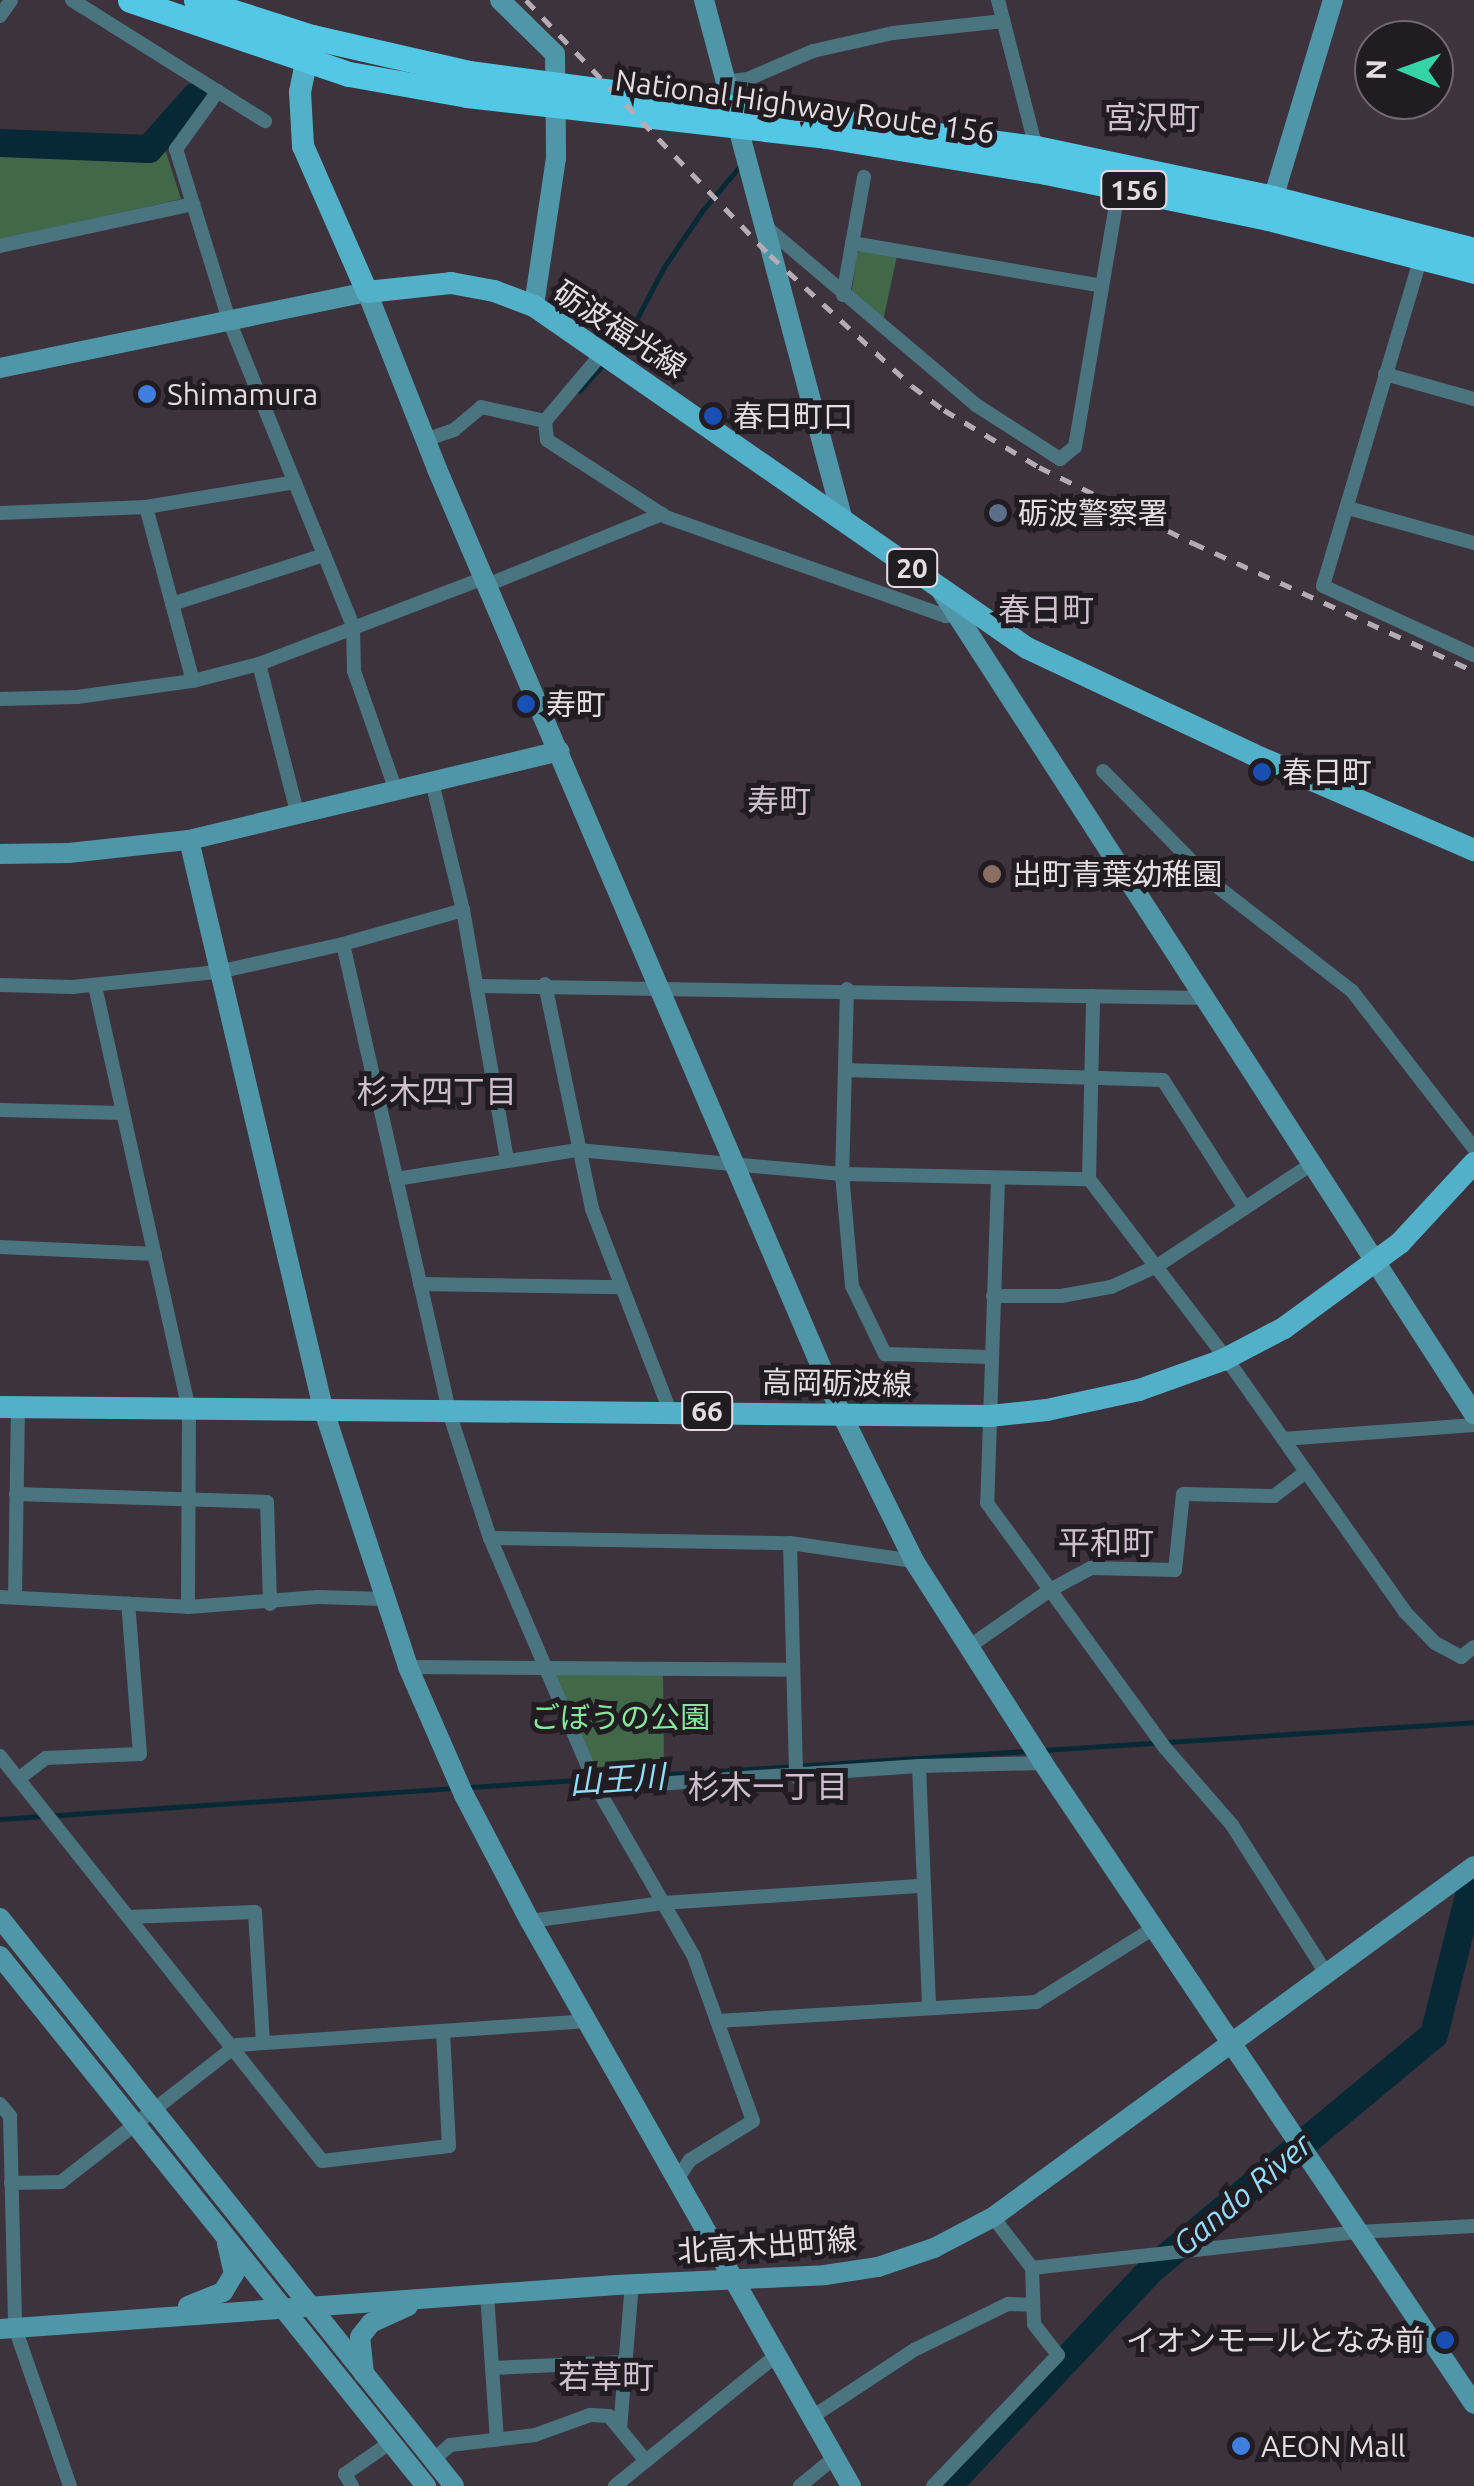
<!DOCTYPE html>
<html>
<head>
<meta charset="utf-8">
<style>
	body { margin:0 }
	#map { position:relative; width:1474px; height:2486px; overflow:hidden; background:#3d333d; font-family:Ubuntu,"Noto Sans JP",sans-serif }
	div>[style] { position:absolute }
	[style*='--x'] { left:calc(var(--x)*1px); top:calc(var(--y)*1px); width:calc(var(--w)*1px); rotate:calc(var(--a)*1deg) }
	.green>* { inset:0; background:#416849 }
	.stream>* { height:5px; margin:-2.5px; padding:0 2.5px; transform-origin:2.5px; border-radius:2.5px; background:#062935 }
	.river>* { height:28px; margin:-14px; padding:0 14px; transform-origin:14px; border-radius:14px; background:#062935 }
	.street>* { height:14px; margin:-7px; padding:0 7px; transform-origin:7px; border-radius:7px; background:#4a7480 }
	.secondary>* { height:20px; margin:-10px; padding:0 10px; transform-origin:10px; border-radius:10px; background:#5096a9 }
	.primary>* { height:22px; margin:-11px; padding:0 11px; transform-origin:11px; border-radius:11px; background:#53b0c9 }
	.highway>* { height:25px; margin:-12.5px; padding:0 12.5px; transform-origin:12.5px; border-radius:12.5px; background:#53c8e6 }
	.rail>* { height:5px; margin-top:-2.5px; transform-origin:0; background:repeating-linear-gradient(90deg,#b4adb4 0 12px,transparent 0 24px) }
	.dots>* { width:28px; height:28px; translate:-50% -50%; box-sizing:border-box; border:5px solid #211c21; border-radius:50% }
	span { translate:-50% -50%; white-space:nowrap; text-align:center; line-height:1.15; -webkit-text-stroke:10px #211c21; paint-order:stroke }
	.shield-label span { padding:2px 8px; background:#211c21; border:2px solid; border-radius:8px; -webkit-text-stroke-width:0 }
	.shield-label { font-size:28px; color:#e3dde3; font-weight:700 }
	.street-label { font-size:30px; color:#e3dde3 }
	.poi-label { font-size:30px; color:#e3dde3 }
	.left { translate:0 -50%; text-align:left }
	.right { translate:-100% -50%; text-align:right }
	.park-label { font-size:30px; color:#86e79a }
	.neighbourhood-label { font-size:32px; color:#cdc0cd }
	.water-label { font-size:32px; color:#93ddfc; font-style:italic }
	.north { position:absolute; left:1354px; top:20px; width:100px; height:100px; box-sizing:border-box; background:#211c21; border:2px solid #6f696f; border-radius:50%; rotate:271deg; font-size:28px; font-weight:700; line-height:40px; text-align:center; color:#e3dde3 }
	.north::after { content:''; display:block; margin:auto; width:35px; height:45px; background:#35d4a7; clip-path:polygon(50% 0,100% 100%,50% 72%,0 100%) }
</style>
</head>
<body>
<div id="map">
	<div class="green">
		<i style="clip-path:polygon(160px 133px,181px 199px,0 240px,0 135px,138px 140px)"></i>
		<i style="clip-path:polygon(864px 249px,897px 256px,883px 321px,851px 296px,857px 253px)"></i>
		<i style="clip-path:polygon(550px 1670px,663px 1671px,664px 1764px,594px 1767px)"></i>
	</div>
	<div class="stream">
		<i style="--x:612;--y:354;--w:21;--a:-47"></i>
		<i style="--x:626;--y:339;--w:81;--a:-62.2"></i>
		<i style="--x:664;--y:267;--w:68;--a:-55.8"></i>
		<i style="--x:702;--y:211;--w:57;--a:-49.9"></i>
		<i style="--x:579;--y:391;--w:39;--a:-48"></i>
		<i style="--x:1043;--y:1750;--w:432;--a:-3.7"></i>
		<i style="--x:469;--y:1787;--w:559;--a:-3.69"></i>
		<i style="--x:0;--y:1819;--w:454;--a:-3.9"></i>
	</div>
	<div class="river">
		<i style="--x:0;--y:143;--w:149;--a:2.3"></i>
		<i style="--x:149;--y:149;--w:69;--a:-48.5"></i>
		<i style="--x:948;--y:2486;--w:298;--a:-46.8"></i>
		<i style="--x:1152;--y:2269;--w:366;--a:-39.7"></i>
		<i style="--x:1434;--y:2035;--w:164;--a:-75.9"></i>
	</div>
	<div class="street">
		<i style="--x:72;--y:0;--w:228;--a:32.1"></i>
		<i style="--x:998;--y:0;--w:153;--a:75.6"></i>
		<i style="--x:0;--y:16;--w:19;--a:-55"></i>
		<i style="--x:723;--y:82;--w:25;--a:-7"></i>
		<i style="--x:748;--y:79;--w:71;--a:-23.3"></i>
		<i style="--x:813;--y:51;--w:82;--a:-12.7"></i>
		<i style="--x:893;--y:33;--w:111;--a:-6.2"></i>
		<i style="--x:218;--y:91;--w:72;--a:125.9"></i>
		<i style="--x:176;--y:149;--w:182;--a:72.8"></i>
		<i style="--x:230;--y:323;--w:327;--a:67.9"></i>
		<i style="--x:353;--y:626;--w:45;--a:88.7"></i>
		<i style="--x:354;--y:671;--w:127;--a:70.7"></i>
		<i style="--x:765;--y:226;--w:277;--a:40.3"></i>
		<i style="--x:976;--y:405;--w:100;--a:32.7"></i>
		<i style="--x:1060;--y:459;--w:19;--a:-39"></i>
		<i style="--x:1075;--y:447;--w:264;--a:-80.4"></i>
		<i style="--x:852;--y:243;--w:251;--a:9.7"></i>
		<i style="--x:0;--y:246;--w:198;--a:-12.3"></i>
		<i style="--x:1421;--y:257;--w:343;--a:106.6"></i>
		<i style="--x:1323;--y:586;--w:166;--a:24.6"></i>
		<i style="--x:843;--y:295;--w:120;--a:-79.9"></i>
		<i style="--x:604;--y:351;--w:92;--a:130.1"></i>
		<i style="--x:545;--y:421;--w:19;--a:84"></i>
		<i style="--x:547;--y:440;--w:142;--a:32.9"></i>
		<i style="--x:666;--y:517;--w:297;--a:19.5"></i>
		<i style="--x:946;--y:616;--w:10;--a:-17"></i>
		<i style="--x:1385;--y:374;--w:92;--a:15.7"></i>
		<i style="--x:425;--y:440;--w:31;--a:-19"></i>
		<i style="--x:454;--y:430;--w:35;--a:-40"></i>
		<i style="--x:481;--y:407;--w:66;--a:12.3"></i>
		<i style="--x:146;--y:507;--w:180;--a:74.9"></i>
		<i style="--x:1348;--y:508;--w:131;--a:15.5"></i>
		<i style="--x:0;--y:513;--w:146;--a:-2.4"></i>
		<i style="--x:146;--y:507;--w:151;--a:-9.5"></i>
		<i style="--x:487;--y:585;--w:189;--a:-22.1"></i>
		<i style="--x:172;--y:604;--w:160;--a:-17.9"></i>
		<i style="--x:259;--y:664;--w:157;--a:75.6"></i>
		<i style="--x:0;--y:699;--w:77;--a:-1.5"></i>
		<i style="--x:77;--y:697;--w:117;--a:-7.9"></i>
		<i style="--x:193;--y:681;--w:68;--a:-14.4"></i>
		<i style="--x:259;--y:664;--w:241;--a:-20.9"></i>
		<i style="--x:1103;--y:771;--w:158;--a:45.5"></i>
		<i style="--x:1214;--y:884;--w:175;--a:37.8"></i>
		<i style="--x:1352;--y:991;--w:199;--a:52.2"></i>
		<i style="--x:432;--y:782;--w:132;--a:76.4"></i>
		<i style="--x:463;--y:910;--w:254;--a:80"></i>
		<i style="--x:343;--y:944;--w:480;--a:77.2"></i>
		<i style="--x:449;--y:1412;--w:133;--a:72"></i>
		<i style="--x:490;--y:1538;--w:272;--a:66.8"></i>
		<i style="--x:597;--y:1788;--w:195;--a:60.1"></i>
		<i style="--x:694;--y:1957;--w:174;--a:70.2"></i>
		<i style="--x:753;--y:2121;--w:74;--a:148.2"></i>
		<i style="--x:690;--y:2160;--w:23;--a:124"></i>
		<i style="--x:545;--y:984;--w:230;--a:78.2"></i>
		<i style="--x:592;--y:1209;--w:217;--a:68.9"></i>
		<i style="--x:0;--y:985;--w:72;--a:1.6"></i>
		<i style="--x:72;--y:987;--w:147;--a:-5.9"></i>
		<i style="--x:218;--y:972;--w:128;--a:-12.6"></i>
		<i style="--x:343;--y:944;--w:125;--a:-15.8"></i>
		<i style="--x:95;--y:986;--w:433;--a:77.5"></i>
		<i style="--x:189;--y:1409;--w:198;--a:90.3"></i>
		<i style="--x:477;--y:986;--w:727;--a:0.95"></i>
		<i style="--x:847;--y:989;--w:185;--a:91.5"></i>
		<i style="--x:842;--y:1174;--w:112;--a:84.9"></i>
		<i style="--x:852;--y:1286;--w:76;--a:64.1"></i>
		<i style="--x:885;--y:1354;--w:105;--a:1.6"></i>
		<i style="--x:845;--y:1070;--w:318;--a:1.8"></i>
		<i style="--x:1163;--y:1080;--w:152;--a:57.4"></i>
		<i style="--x:0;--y:1110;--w:123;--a:1.4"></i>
		<i style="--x:396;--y:1179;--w:184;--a:-9.1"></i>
		<i style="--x:578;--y:1150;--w:265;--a:5.2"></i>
		<i style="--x:842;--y:1174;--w:247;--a:1.2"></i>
		<i style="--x:1089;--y:1179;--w:225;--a:52.6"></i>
		<i style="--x:1226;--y:1358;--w:311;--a:54.8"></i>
		<i style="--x:1405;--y:1612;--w:43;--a:45.9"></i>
		<i style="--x:1435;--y:1643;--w:30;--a:28"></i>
		<i style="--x:1461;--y:1657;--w:16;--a:-38"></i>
		<i style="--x:998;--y:1179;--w:324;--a:91.9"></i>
		<i style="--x:987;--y:1503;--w:304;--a:54"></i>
		<i style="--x:1166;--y:1749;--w:101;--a:49"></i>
		<i style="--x:1232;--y:1825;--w:175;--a:57.6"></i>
		<i style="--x:1089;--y:1179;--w:183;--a:-88.7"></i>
		<i style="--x:0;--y:1247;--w:155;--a:2.6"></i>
		<i style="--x:420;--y:1284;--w:202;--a:0.9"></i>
		<i style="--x:993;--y:1296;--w:68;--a:0"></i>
		<i style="--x:1061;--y:1296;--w:51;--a:-10.2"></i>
		<i style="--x:1111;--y:1287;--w:51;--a:-24.5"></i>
		<i style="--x:1157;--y:1266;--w:187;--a:-33.4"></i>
		<i style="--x:1283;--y:1439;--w:192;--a:-4.2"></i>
		<i style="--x:16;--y:1494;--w:251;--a:1.8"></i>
		<i style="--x:267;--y:1502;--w:102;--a:88.3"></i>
		<i style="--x:490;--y:1538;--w:300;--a:1"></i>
		<i style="--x:790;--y:1543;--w:125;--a:8.3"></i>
		<i style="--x:790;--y:1543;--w:234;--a:88.5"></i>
		<i style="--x:0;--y:1597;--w:188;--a:3"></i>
		<i style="--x:188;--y:1607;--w:130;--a:-4.4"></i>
		<i style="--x:318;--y:1597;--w:66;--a:1.7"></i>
		<i style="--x:15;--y:1597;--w:189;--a:-89.1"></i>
		<i style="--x:967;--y:1648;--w:101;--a:-34.9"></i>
		<i style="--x:1050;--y:1590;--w:47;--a:-28.2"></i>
		<i style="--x:1091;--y:1568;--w:84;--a:1.4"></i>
		<i style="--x:1175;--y:1570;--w:76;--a:-84"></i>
		<i style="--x:1183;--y:1494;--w:91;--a:1.3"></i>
		<i style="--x:1274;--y:1496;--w:40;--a:-37"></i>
		<i style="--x:408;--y:1667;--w:382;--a:0.4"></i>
		<i style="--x:0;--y:1756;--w:517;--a:51.51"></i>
		<i style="--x:322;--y:2161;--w:128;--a:-6.7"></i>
		<i style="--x:449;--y:2146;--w:115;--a:-93"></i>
		<i style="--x:919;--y:1766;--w:242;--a:87.6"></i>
		<i style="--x:18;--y:1779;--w:35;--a:-37"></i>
		<i style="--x:46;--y:1758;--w:94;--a:-2.4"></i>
		<i style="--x:140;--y:1754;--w:151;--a:-94.5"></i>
		<i style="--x:597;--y:1788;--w:323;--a:-3.9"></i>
		<i style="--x:919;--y:1766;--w:124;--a:-1.4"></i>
		<i style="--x:129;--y:1917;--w:126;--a:-2.3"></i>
		<i style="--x:255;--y:1912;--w:131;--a:86.5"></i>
		<i style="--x:530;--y:1921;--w:134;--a:-7.7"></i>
		<i style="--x:663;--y:1903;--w:259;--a:-3.8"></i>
		<i style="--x:717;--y:2021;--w:320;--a:-3.4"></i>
		<i style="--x:1036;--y:2002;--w:139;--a:-32.1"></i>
		<i style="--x:0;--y:2104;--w:16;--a:50"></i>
		<i style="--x:10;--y:2116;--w:212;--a:88.6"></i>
		<i style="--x:15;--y:2328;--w:167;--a:70.8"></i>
		<i style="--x:11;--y:2183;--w:50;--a:-1.1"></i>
		<i style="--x:61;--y:2182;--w:223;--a:-37.9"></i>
		<i style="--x:237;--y:2045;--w:350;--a:-3.9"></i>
		<i style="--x:993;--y:2217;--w:64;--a:52.6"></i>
		<i style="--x:1032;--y:2268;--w:327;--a:-6.3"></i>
		<i style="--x:1357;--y:2232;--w:117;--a:-2.9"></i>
		<i style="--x:487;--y:2294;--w:146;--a:86.1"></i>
		<i style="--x:492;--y:2368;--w:133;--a:-2.6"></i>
		<i style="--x:812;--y:2417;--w:122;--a:-33.3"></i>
		<i style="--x:914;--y:2350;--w:105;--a:-26.1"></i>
		<i style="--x:1008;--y:2304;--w:25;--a:2"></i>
		<i style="--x:620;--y:2429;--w:145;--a:-85.3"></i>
		<i style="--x:433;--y:2460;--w:23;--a:-41"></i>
		<i style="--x:450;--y:2445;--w:86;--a:-6.7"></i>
		<i style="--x:535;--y:2435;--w:59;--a:-20"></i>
		<i style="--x:590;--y:2415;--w:19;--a:3"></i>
		<i style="--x:609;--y:2416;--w:58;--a:50.6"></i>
		<i style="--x:352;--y:2486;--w:14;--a:-120"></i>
		<i style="--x:345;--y:2474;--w:56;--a:-34.8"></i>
		<i style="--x:615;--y:2486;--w:208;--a:-39"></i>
		<i style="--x:800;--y:2486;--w:45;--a:-39.6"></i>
		<i style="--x:933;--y:2486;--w:181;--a:-46.3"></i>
		<i style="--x:1058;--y:2355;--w:39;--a:-128"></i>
		<i style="--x:1034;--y:2324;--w:56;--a:-92"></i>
	</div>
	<div class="secondary">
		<i style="--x:500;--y:0;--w:77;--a:44.5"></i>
		<i style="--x:555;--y:54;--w:104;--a:89.4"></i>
		<i style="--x:556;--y:158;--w:150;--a:98.5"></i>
		<i style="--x:704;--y:0;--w:535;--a:75.05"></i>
		<i style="--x:1269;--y:212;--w:221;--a:-73.2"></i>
		<i style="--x:0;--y:368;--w:375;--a:-11.7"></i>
		<i style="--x:367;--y:292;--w:190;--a:68.4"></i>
		<i style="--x:437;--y:469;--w:1025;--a:66.84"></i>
		<i style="--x:840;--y:1411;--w:167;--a:63.7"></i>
		<i style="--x:914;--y:1561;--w:240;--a:57.4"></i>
		<i style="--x:1043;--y:1763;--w:772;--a:56.08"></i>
		<i style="--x:940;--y:589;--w:983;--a:57.09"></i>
		<i style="--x:189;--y:840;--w:584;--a:76.73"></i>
		<i style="--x:323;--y:1408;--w:273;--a:71.8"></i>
		<i style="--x:408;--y:1667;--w:140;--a:66.4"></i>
		<i style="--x:464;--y:1795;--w:142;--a:62.4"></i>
		<i style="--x:530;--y:1921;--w:650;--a:60.4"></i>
		<i style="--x:0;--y:854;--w:69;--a:-0.8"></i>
		<i style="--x:69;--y:853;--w:121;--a:-6.2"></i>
		<i style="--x:189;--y:840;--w:381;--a:-13.5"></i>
		<i style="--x:0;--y:1918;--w:727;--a:51.36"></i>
		<i style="--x:0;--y:1956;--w:680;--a:51.21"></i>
		<i style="--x:188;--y:2306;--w:38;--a:-22"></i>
		<i style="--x:223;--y:2292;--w:21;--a:-59"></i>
		<i style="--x:234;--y:2274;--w:32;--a:-103"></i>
		<i style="--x:0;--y:2329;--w:618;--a:-4.09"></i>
		<i style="--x:616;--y:2285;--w:209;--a:-2.7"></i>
		<i style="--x:825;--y:2275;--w:54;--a:-8.6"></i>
		<i style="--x:878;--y:2267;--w:59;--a:-18.7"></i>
		<i style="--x:934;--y:2248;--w:67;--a:-27.7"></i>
		<i style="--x:993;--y:2217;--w:595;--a:-36.12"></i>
		<i style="--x:364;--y:2374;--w:37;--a:-96"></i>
		<i style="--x:360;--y:2337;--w:18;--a:-52"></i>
		<i style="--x:371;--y:2323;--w:41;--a:-24.7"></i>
	</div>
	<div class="primary">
		<i style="--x:310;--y:43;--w:50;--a:101.5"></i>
		<i style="--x:300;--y:92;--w:54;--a:86.8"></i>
		<i style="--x:303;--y:146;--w:159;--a:66.3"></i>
		<i style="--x:367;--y:292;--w:84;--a:-6.1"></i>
		<i style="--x:451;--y:283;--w:44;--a:10.5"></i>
		<i style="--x:494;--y:291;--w:43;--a:20.6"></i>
		<i style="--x:534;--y:306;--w:600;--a:34.75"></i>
		<i style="--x:1027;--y:648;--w:249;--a:25.2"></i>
		<i style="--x:1252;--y:754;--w:242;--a:23.4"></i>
		<i style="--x:0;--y:1407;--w:990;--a:0.52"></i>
		<i style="--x:990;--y:1416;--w:57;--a:-6"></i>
		<i style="--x:1047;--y:1410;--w:94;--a:-12.3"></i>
		<i style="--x:1139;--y:1390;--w:89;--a:-19.7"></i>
		<i style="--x:1223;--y:1360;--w:69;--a:-27.7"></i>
		<i style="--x:1284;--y:1328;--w:144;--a:-36.2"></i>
		<i style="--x:1400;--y:1243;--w:109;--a:-47.2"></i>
	</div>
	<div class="highway">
		<i style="--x:130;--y:0;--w:231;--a:18.7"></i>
		<i style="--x:349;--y:74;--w:120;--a:10.1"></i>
		<i style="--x:467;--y:95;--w:361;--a:6.5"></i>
		<i style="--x:826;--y:136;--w:223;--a:9.3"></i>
		<i style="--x:1046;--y:172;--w:227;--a:11.7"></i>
		<i style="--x:1268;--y:218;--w:213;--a:14.4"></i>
		<i style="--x:196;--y:0;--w:122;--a:17.7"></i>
		<i style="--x:312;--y:37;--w:161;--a:12.9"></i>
		<i style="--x:469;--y:73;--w:572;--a:7.54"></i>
		<i style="--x:1036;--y:148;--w:242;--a:11.9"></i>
		<i style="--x:1273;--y:198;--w:208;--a:14.5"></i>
	</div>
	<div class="rail">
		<i style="--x:526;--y:0;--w:353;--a:46.3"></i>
		<i style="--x:770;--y:255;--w:193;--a:42.7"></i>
		<i style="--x:912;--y:386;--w:40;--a:37"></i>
		<i style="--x:944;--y:410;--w:111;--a:31"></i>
		<i style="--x:1039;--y:467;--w:172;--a:26.3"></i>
		<i style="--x:1193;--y:543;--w:309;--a:24.5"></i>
	</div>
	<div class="dots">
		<i style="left:147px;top:394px;background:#3f7fe0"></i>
		<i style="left:713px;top:416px;background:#1a4fb4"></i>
		<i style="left:998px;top:513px;background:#5c6f8a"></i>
		<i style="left:526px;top:704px;background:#1a4fb4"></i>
		<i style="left:1262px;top:772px;background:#1a4fb4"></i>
		<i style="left:992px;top:874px;background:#8d6e63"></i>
		<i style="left:1445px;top:2340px;background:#1a4fb4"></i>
		<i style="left:1241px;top:2446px;background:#3f7fe0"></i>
	</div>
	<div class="shield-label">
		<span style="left:1134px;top:190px">156</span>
		<span style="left:912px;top:568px">20</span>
		<span style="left:707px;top:1411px">66</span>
	</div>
	<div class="street-label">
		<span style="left:805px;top:106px;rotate:8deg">National Highway Route 156</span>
		<span style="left:620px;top:329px;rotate:33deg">砺波福光線</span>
		<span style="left:837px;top:1383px;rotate:1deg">高岡砺波線</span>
		<span style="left:767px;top:2245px;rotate:-4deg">北高木出町線</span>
	</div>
	<div class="poi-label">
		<span class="left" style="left:167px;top:394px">Shimamura</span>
		<span class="left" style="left:733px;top:416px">春日町口</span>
		<span class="left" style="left:1018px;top:513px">砺波警察署</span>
		<span class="left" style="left:546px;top:704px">寿町</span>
		<span class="left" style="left:1282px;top:772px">春日町</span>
		<span class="left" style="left:1012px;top:874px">出町青葉幼稚園</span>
		<span class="right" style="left:1425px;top:2340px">イオンモールとなみ前</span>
		<span class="left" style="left:1261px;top:2446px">AEON Mall</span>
	</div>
	<div class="park-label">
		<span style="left:620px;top:1717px">ごぼうの公園</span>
	</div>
	<div class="neighbourhood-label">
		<span style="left:1152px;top:117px">宮沢町</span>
		<span style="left:1046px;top:609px">春日町</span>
		<span style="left:779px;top:800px">寿町</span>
		<span style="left:437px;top:1091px">杉木四丁目</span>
		<span style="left:1106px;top:1542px">平和町</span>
		<span style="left:768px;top:1786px">杉木一丁目</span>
		<span style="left:606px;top:2376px">若草町</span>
	</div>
	<div class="water-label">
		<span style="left:617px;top:1779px;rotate:-4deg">山王川</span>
		<span style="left:1242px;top:2194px;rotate:-40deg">Gando River</span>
	</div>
	<div class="north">N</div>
</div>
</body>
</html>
